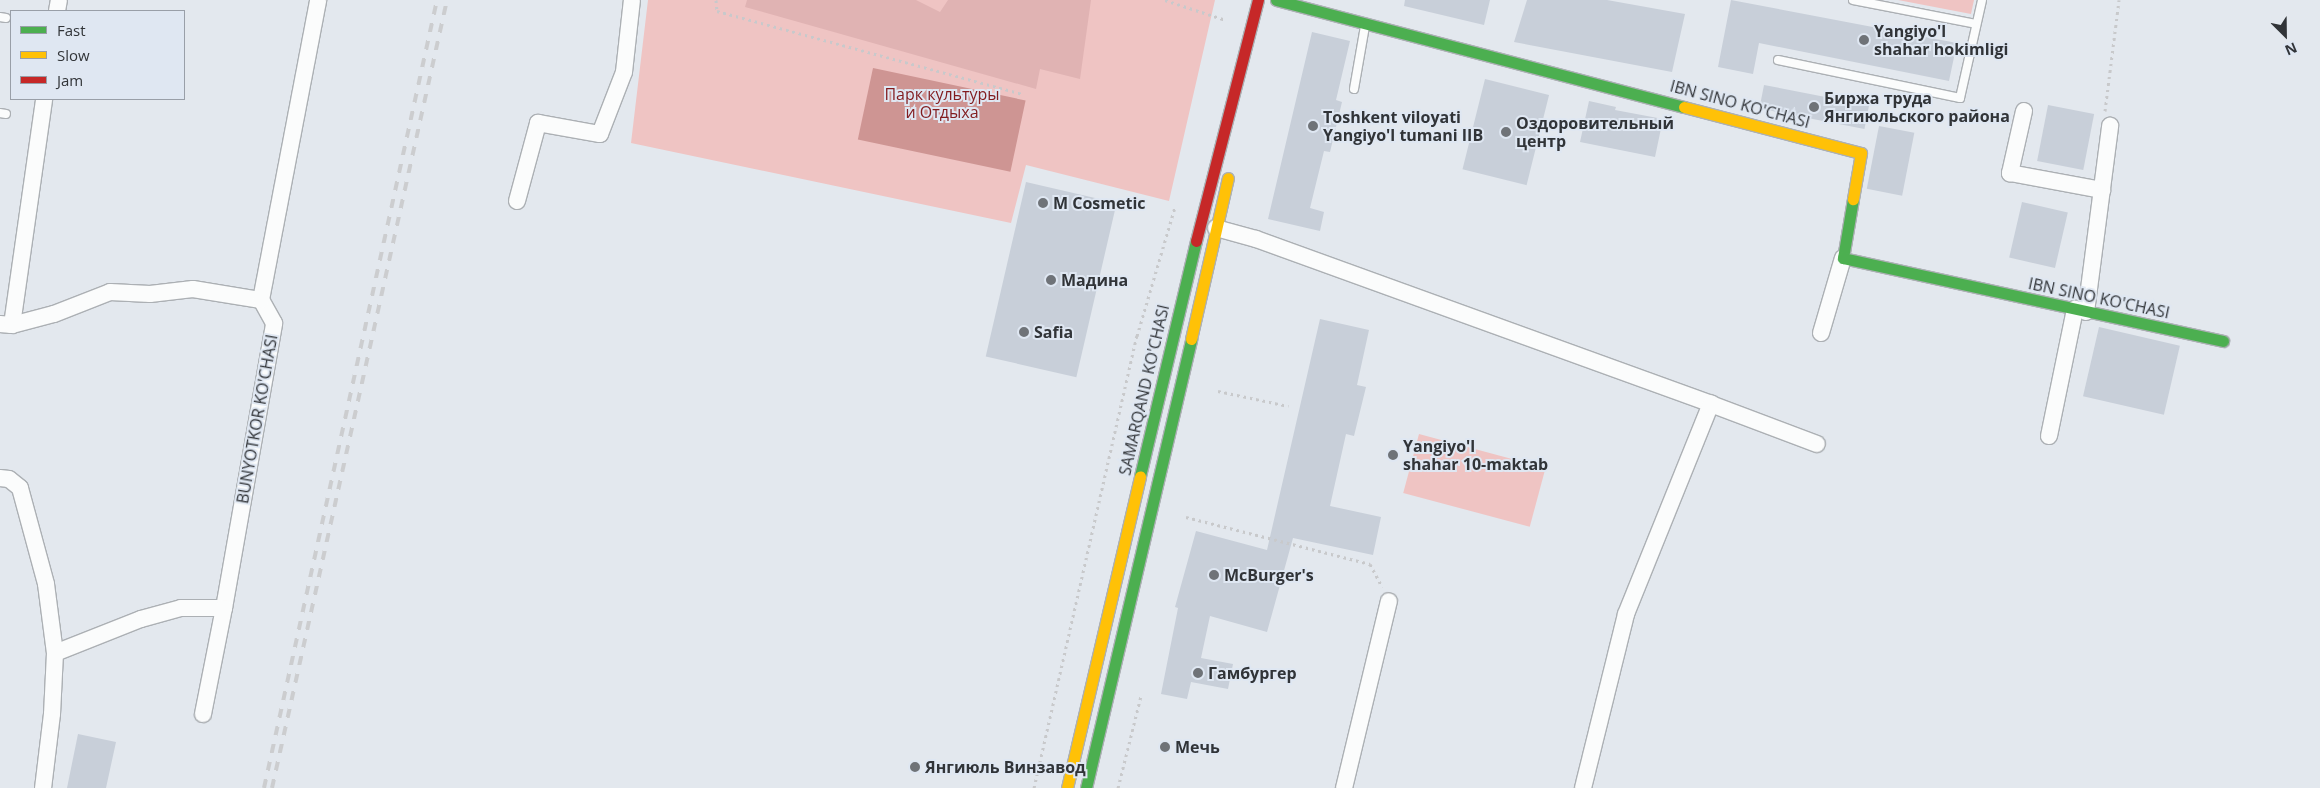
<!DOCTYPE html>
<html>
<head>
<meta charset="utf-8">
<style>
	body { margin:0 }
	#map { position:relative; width:2320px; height:788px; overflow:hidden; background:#e3e8ee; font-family:"Open Sans",sans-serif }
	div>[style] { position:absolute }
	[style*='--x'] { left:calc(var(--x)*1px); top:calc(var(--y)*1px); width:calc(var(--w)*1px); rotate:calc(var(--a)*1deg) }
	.green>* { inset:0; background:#efc4c3; transform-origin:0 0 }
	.forest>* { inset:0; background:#e0b3b3 }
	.water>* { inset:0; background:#ce9593; transform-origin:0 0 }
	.building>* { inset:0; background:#c8cfd9; transform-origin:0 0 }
	.path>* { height:3px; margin-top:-1.5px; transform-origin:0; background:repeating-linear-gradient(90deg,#c8c9cb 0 2.5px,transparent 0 6.5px) }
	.roads { filter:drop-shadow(1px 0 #acb0b4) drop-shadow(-1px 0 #acb0b4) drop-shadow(0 1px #acb0b4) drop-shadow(0 -1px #acb0b4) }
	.lane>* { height:8px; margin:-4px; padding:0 4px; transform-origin:4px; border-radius:4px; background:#fbfcfc }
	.street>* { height:16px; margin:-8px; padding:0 8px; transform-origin:8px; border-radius:8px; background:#fbfcfc }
	.fast>* { height:11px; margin:-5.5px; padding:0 5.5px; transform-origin:5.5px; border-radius:5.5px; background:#4caf50 }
	.slow>* { height:11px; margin:-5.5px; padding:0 5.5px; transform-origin:5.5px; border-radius:5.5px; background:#ffc107 }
	.jam>* { height:11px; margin:-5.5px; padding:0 5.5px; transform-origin:5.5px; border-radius:5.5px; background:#c62828 }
	.rail>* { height:4px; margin-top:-2px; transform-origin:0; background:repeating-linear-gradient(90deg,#cccdcf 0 9px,transparent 0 18px) }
	.dots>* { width:14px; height:14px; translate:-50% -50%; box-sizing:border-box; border:2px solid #dfe7f2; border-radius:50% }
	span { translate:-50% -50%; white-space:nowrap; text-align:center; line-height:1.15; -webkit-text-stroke:4px #dfe7f2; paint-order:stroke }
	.poi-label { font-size:16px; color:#313438; font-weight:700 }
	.left { translate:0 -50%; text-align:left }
	.park-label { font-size:16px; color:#821c1f }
	.street-label { font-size:16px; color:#313438 }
	.legend { position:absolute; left:10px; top:10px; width:175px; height:90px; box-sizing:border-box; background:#dfe7f2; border:1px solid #999fa8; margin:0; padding:6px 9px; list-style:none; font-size:15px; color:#313438 }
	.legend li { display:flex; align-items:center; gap:10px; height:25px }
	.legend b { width:25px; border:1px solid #999fa8 }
	.north { position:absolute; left:2260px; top:10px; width:50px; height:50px; -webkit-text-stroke:4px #dfe7f2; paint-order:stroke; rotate:157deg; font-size:14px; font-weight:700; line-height:20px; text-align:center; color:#313438 }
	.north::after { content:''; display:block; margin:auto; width:18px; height:22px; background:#313438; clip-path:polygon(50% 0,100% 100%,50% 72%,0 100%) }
</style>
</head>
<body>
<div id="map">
	<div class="green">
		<i style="clip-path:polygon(648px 0,1215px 0,1169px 201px,1026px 165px,1011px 223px,631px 143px)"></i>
		<i style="clip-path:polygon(1898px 0,1974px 0,1971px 14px)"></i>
		<i style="left:1419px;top:434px;width:131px;height:61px;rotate:15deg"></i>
	</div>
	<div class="forest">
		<i style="clip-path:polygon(747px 0,916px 0,940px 12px,948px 0,1091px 0,1080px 79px,1040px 69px,1036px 89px,745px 7px)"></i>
	</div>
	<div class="water">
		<i style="left:873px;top:68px;width:156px;height:73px;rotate:12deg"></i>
	</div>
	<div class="building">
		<i style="clip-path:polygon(1405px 0,1490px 0,1484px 25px,1404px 6px)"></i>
		<i style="clip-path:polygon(1527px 0,1607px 0,1685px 14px,1672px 72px,1514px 42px)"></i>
		<i style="clip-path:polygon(1731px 0,1957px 43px,1949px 81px,1759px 43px,1753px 74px,1718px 67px)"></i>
		<i style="clip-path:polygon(1312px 32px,1350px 41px,1336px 100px,1342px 102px,1330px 152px,1324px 151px,1310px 208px,1324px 212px,1320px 231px,1268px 219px)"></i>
		<i style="left:1485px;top:79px;width:66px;height:93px;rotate:14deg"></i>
		<i style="left:1764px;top:85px;width:107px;height:24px;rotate:11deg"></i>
		<i style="clip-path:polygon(1589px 101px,1616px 107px,1615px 110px,1663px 119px,1655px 157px,1580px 142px)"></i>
		<i style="left:2048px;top:105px;width:47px;height:57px;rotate:11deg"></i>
		<i style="left:1879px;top:126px;width:36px;height:64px;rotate:11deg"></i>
		<i style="left:1026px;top:182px;width:93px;height:179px;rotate:13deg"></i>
		<i style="left:2022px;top:202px;width:47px;height:57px;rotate:13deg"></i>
		<i style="clip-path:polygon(1320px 319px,1369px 330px,1357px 385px,1366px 387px,1354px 436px,1346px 434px,1330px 506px,1381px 517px,1373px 555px,1293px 538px,1267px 632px,1210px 616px,1201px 658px,1233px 664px,1228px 689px,1191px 682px,1187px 699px,1161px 694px,1178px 608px,1175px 607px,1196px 531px,1267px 550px)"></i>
		<i style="left:2099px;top:327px;width:83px;height:71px;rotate:13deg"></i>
		<i style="clip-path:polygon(78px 734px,116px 742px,106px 788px,67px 788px)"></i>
	</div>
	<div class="path">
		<i style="--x:716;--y:0;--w:11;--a:85"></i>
		<i style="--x:717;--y:11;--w:317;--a:15.2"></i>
		<i style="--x:1165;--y:0;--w:64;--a:18.2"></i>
		<i style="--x:2105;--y:111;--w:112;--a:-82.8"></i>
		<i style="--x:1218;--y:391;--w:72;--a:12.1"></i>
		<i style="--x:1186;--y:517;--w:190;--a:14.3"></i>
		<i style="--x:1370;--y:564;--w:26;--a:62"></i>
		<i style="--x:1034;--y:788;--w:464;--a:-77.2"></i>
		<i style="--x:1137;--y:336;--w:134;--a:-73.6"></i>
		<i style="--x:1118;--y:788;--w:95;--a:-76"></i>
	</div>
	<div class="roads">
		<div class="lane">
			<i style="--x:1853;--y:0;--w:125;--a:11"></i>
			<i style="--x:0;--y:17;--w:6;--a:9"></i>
			<i style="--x:1778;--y:60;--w:186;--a:11.8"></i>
			<i style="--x:1960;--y:98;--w:100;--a:-77.3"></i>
			<i style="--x:1354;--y:89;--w:64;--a:-80.1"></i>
			<i style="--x:0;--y:113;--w:6;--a:9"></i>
		</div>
		<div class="street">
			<i style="--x:57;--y:11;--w:11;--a:-80"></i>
			<i style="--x:2024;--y:111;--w:64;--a:102.7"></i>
			<i style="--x:2010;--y:173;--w:94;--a:10.5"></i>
			<i style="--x:517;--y:201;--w:81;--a:-74.9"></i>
			<i style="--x:538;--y:123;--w:63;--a:10.1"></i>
			<i style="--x:600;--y:134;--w:66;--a:-68.8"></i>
			<i style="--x:624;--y:72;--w:72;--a:-83.7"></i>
			<i style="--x:1216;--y:228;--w:41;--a:15.4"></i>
			<i style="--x:1256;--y:239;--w:484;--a:19.9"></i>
			<i style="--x:2086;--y:312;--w:188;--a:-82.6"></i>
			<i style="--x:0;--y:324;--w:12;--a:5"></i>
			<i style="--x:12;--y:325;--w:43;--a:-14.7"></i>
			<i style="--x:54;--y:314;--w:60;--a:-21.4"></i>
			<i style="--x:110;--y:292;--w:40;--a:2.9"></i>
			<i style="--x:150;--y:294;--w:43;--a:-6.6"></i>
			<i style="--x:193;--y:289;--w:69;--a:9.2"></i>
			<i style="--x:12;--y:325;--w:228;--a:-81.9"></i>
			<i style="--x:1821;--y:333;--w:78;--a:-73.7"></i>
			<i style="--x:2049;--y:436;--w:130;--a:-78.4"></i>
			<i style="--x:0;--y:478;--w:9;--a:6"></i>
			<i style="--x:9;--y:479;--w:14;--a:39"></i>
			<i style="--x:20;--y:488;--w:99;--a:74.8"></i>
			<i style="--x:46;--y:584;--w:70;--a:82.6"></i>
			<i style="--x:55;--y:653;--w:61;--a:92.8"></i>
			<i style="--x:52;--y:714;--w:75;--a:96.9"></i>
			<i style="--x:55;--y:653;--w:92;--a:-21.6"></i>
			<i style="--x:141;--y:619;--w:41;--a:-15.4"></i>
			<i style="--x:181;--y:608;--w:43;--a:0"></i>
			<i style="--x:224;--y:608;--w:289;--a:-80"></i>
			<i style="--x:274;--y:323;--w:26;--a:-119"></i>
			<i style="--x:261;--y:300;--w:305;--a:-79.2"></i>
			<i style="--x:203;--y:714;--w:108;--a:-78.8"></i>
			<i style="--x:1344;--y:788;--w:192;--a:-76.5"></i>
			<i style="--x:1583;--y:788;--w:179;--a:-76.1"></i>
			<i style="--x:1626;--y:614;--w:227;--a:-68"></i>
			<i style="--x:1711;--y:404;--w:113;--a:20.7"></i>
		</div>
		<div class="fast">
			<i style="--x:1276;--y:0;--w:422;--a:14.7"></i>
			<i style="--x:1853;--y:199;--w:60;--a:99.6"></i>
			<i style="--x:1843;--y:258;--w:389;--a:12.3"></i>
			<i style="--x:1140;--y:476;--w:242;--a:-76.6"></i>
			<i style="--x:1086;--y:788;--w:461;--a:-76.8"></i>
		</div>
		<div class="slow">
			<i style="--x:1684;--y:107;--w:183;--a:14.6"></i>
			<i style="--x:1861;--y:153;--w:47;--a:99.9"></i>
			<i style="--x:1191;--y:339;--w:165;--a:-77.1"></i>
			<i style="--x:1067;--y:788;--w:320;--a:-76.8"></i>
		</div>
		<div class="jam">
			<i style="--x:1196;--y:241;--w:249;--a:-75.6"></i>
		</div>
	</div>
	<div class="rail">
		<i style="--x:264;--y:788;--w:807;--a:-77.62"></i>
		<i style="--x:272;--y:788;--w:807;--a:-77.48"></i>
	</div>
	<div class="dots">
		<i style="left:1864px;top:40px;background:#6f7378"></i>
		<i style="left:1814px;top:107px;background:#6f7378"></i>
		<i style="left:1313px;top:126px;background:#6f7378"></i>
		<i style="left:1506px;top:132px;background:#6f7378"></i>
		<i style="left:1043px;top:203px;background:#6f7378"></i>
		<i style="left:1051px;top:280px;background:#6f7378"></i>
		<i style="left:1024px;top:332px;background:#6f7378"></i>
		<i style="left:1393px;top:455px;background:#6f7378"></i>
		<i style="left:1214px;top:575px;background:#6f7378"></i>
		<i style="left:1198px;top:673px;background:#6f7378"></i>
		<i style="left:1165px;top:747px;background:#6f7378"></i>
		<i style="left:915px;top:767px;background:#6f7378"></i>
	</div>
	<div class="poi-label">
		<span class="left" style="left:1874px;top:40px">Yangiyo'l<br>shahar hokimligi</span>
		<span class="left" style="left:1824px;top:107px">Биржа труда<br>Янгиюльского района</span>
		<span class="left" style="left:1323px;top:126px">Toshkent viloyati<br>Yangiyo'l tumani IIB</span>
		<span class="left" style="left:1516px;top:132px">Оздоровительный<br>центр</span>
		<span class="left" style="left:1053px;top:203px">M Cosmetic</span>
		<span class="left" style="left:1061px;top:280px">Мадина</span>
		<span class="left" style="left:1034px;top:332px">Safia</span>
		<span class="left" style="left:1403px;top:455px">Yangiyo'l<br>shahar 10-maktab</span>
		<span class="left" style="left:1224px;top:575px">McBurger's</span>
		<span class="left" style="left:1208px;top:673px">Гамбургер</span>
		<span class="left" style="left:1175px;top:747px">Мечь</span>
		<span class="left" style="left:925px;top:767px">Янгиюль Винзавод</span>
	</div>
	<div class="park-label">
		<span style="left:942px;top:103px">Парк культуры<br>и Отдыха</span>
	</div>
	<div class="street-label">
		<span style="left:1740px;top:104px;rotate:15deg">IBN SINO KO'CHASI</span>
		<span style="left:2099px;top:298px;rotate:12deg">IBN SINO KO'CHASI</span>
		<span style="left:1144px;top:390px;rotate:-77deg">SAMARQAND KO'CHASI</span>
		<span style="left:257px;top:419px;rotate:-80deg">BUNYOTKOR KO'CHASI</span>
	</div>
	<ul class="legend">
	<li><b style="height:6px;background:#4caf50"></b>Fast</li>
	<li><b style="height:6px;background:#ffc107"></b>Slow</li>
	<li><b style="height:6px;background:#c62828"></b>Jam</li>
	</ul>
	<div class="north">N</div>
</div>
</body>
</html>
